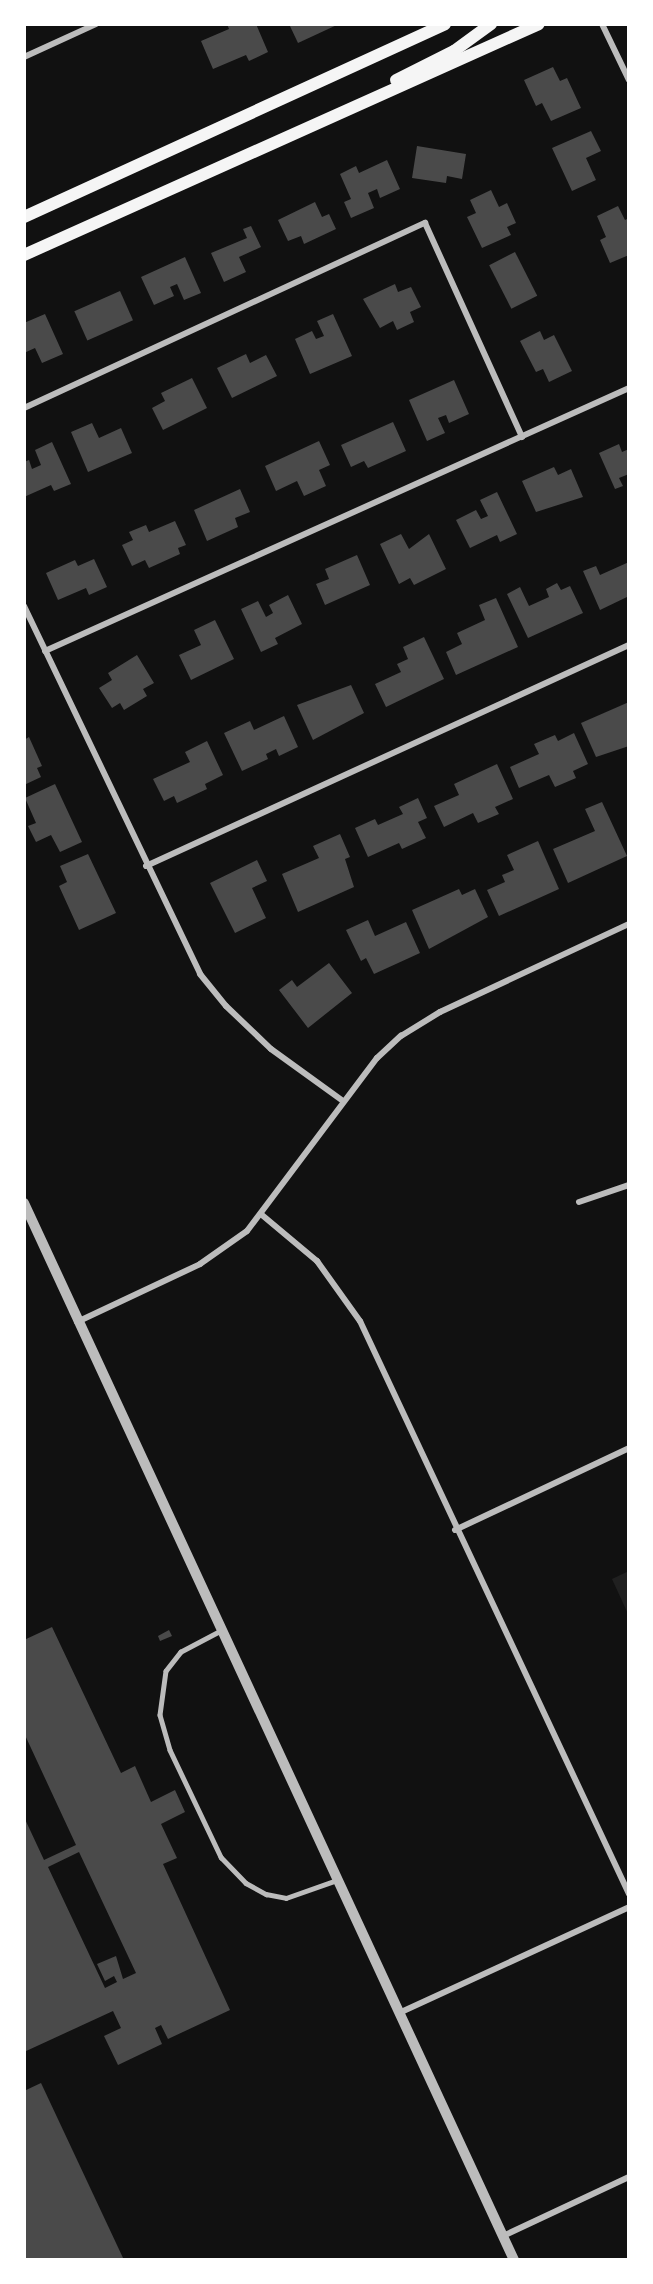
<!DOCTYPE html>
<html>
<head>
<meta charset="utf-8">
<style>
	body { margin:0 }
	#map { position:relative; width:653px; height:2284px; overflow:hidden; background:#111; font-family:"DM Sans",sans-serif }
	div>[style] { position:absolute }
	[style*='--x'] { left:calc(var(--x)*1px); top:calc(var(--y)*1px); width:calc(var(--w)*1px); rotate:calc(var(--a)*1deg) }
	.green>* { inset:0; background:#202020 }
	.building>* { inset:0; background:#4a4a4a; transform-origin:0 0 }
	.service>* { height:4.5px; margin:-2.25px; padding:0 2.25px; transform-origin:2.25px; border-radius:2.25px; background:#bcbcbc }
	.minor>* { height:6px; margin:-3px; padding:0 3px; transform-origin:3px; border-radius:3px; background:#bcbcbc }
	.tertiary>* { height:10px; margin:-5px; padding:0 5px; transform-origin:5px; border-radius:5px; background:#bcbcbc }
	.secondary>* { height:12px; margin:-6px; padding:0 6px; transform-origin:6px; border-radius:6px; background:#f5f5f5 }
	span { translate:-50% -50%; white-space:nowrap; text-align:center; line-height:1.15; -webkit-text-stroke:4.5px #fff; paint-order:stroke }
	.frame { position:absolute; inset:0; border:26px solid #fff; pointer-events:none }
</style>
</head>
<body>
<div id="map">
	<div class="green">
		<i style="clip-path:polygon(629px 1571px,629px 1616px,612px 1579px)"></i>
	</div>
	<div class="building">
		<i style="clip-path:polygon(227px 24px,256px 24px,268px 52px,249px 61px,246px 55px,213px 69px,201px 41px,229px 29px)"></i>
		<i style="clip-path:polygon(289px 24px,339px 24px,298px 43px)"></i>
		<i style="clip-path:polygon(553px 67px,560px 81px,567px 78px,581px 108px,551px 121px,542px 103px,536px 106px,524px 80px)"></i>
		<i style="clip-path:polygon(591px 131px,601px 151px,586px 158px,596px 180px,572px 191px,552px 148px)"></i>
		<i style="clip-path:polygon(417px 146px,466px 154px,462px 179px,447px 176px,446px 183px,412px 178px)"></i>
		<i style="clip-path:polygon(387px 160px,400px 189px,380px 198px,377px 189px,368px 193px,374px 208px,351px 218px,344px 202px,351px 199px,340px 174px,356px 166px,359px 173px)"></i>
		<i style="clip-path:polygon(491px 190px,499px 207px,507px 203px,516px 223px,507px 227px,511px 235px,482px 248px,467px 217px,476px 213px,470px 200px)"></i>
		<i style="clip-path:polygon(315px 202px,322px 217px,329px 214px,336px 229px,304px 244px,301px 236px,288px 241px,278px 220px)"></i>
		<i style="clip-path:polygon(618px 206px,625px 220px,629px 218px,629px 255px,610px 263px,600px 240px,606px 237px,597px 216px)"></i>
		<i style="clip-path:polygon(251px 226px,261px 247px,239px 257px,246px 272px,224px 282px,211px 253px,247px 238px,243px 229px)"></i>
		<i style="left:515px;top:252px;width:49px;height:29px;rotate:63deg"></i>
		<i style="clip-path:polygon(185px 257px,201px 293px,184px 300px,177px 284px,170px 287px,174px 296px,154px 305px,141px 277px)"></i>
		<i style="clip-path:polygon(395px 284px,398px 292px,411px 287px,421px 307px,410px 312px,414px 322px,397px 330px,393px 321px,380px 328px,363px 299px)"></i>
		<i style="left:120px;top:291px;width:32px;height:50px;rotate:66deg"></i>
		<i style="clip-path:polygon(45px 314px,63px 354px,42px 363px,35px 348px,24px 353px,24px 323px)"></i>
		<i style="clip-path:polygon(333px 314px,352px 356px,310px 374px,295px 339px,312px 331px,316px 339px,324px 336px,317px 321px)"></i>
		<i style="clip-path:polygon(540px 331px,544px 340px,554px 335px,572px 371px,549px 382px,543px 369px,536px 372px,520px 341px)"></i>
		<i style="clip-path:polygon(246px 354px,250px 363px,266px 355px,277px 376px,232px 398px,217px 368px)"></i>
		<i style="clip-path:polygon(192px 378px,207px 408px,163px 430px,152px 408px,165px 401px,161px 393px)"></i>
		<i style="clip-path:polygon(454px 380px,469px 414px,449px 423px,446px 415px,438px 418px,445px 433px,427px 441px,409px 400px)"></i>
		<i style="clip-path:polygon(393px 422px,406px 451px,368px 468px,364px 461px,351px 467px,341px 445px)"></i>
		<i style="clip-path:polygon(92px 423px,99px 438px,121px 428px,132px 453px,88px 472px,71px 432px)"></i>
		<i style="clip-path:polygon(319px 441px,330px 465px,319px 470px,326px 486px,304px 496px,297px 481px,276px 491px,265px 466px)"></i>
		<i style="clip-path:polygon(52px 442px,71px 484px,54px 491px,51px 485px,24px 497px,24px 462px,29px 460px,32px 469px,41px 465px,35px 450px)"></i>
		<i style="clip-path:polygon(619px 444px,622px 452px,629px 449px,629px 474px,619px 478px,623px 486px,615px 489px,599px 453px)"></i>
		<i style="clip-path:polygon(554px 467px,558px 475px,571px 469px,583px 497px,536px 512px,522px 481px)"></i>
		<i style="clip-path:polygon(240px 489px,250px 512px,235px 518px,238px 527px,207px 541px,194px 510px)"></i>
		<i style="clip-path:polygon(497px 492px,517px 534px,500px 542px,497px 535px,470px 548px,456px 520px,476px 510px,481px 519px,488px 516px,480px 500px)"></i>
		<i style="clip-path:polygon(175px 521px,186px 545px,178px 548px,180px 554px,149px 568px,145px 560px,132px 566px,122px 545px,133px 540px,129px 532px,146px 525px,149px 532px)"></i>
		<i style="clip-path:polygon(401px 534px,409px 549px,429px 534px,446px 569px,414px 585px,410px 578px,399px 584px,380px 544px)"></i>
		<i style="clip-path:polygon(357px 555px,370px 585px,325px 605px,316px 584px,329px 579px,325px 569px)"></i>
		<i style="clip-path:polygon(94px 559px,107px 587px,89px 595px,86px 588px,58px 600px,46px 573px,75px 560px,78px 566px)"></i>
		<i style="clip-path:polygon(629px 562px,627px 597px,600px 610px,583px 571px,596px 566px,600px 575px)"></i>
		<i style="clip-path:polygon(557px 583px,561px 590px,570px 586px,583px 613px,528px 638px,507px 594px,520px 587px,529px 606px,549px 597px,546px 589px)"></i>
		<i style="clip-path:polygon(288px 595px,302px 624px,275px 638px,278px 644px,261px 652px,241px 609px,258px 601px,266px 617px,273px 613px,269px 605px)"></i>
		<i style="clip-path:polygon(496px 598px,518px 647px,456px 675px,446px 652px,462px 644px,457px 633px,485px 620px,479px 605px)"></i>
		<i style="clip-path:polygon(215px 620px,234px 659px,191px 680px,179px 655px,201px 645px,194px 630px)"></i>
		<i style="clip-path:polygon(424px 637px,444px 679px,386px 707px,375px 684px,401px 672px,397px 664px,408px 659px,403px 647px)"></i>
		<i style="clip-path:polygon(137px 655px,154px 683px,143px 689px,147px 696px,124px 710px,120px 703px,112px 708px,99px 688px,112px 680px,108px 673px)"></i>
		<i style="clip-path:polygon(351px 685px,364px 713px,313px 740px,297px 705px)"></i>
		<i style="clip-path:polygon(629px 702px,629px 746px,596px 757px,581px 723px)"></i>
		<i style="clip-path:polygon(284px 716px,298px 747px,279px 756px,276px 749px,266px 754px,268px 759px,242px 771px,224px 733px,250px 721px,254px 730px)"></i>
		<i style="clip-path:polygon(574px 733px,588px 764px,573px 771px,576px 778px,555px 787px,549px 775px,519px 788px,510px 767px,539px 754px,534px 744px,555px 735px,558px 741px)"></i>
		<i style="clip-path:polygon(29px 737px,42px 766px,37px 768px,41px 777px,24px 785px,24px 740px)"></i>
		<i style="clip-path:polygon(207px 741px,223px 775px,205px 784px,207px 789px,177px 803px,174px 796px,164px 801px,153px 779px,190px 762px,185px 752px)"></i>
		<i style="clip-path:polygon(497px 764px,513px 799px,495px 807px,499px 814px,478px 823px,473px 813px,444px 827px,434px 806px,459px 795px,454px 784px)"></i>
		<i style="clip-path:polygon(55px 784px,82px 842px,60px 852px,51px 835px,36px 842px,28px 826px,36px 823px,25px 798px)"></i>
		<i style="clip-path:polygon(418px 798px,427px 818px,418px 822px,426px 838px,402px 849px,399px 843px,368px 857px,355px 828px,375px 819px,378px 825px,403px 814px,399px 807px)"></i>
		<i style="clip-path:polygon(602px 802px,627px 856px,568px 883px,553px 849px,595px 831px,585px 809px)"></i>
		<i style="clip-path:polygon(340px 834px,350px 857px,345px 859px,354px 887px,298px 912px,282px 874px,319px 858px,313px 846px)"></i>
		<i style="clip-path:polygon(538px 841px,559px 889px,499px 916px,487px 890px,505px 882px,502px 875px,514px 870px,507px 855px)"></i>
		<i style="clip-path:polygon(88px 854px,116px 913px,79px 930px,59px 886px,67px 882px,60px 866px)"></i>
		<i style="clip-path:polygon(257px 860px,267px 881px,252px 888px,266px 918px,235px 933px,210px 883px)"></i>
		<i style="clip-path:polygon(459px 889px,462px 895px,475px 889px,488px 917px,429px 949px,412px 910px)"></i>
		<i style="clip-path:polygon(368px 920px,375px 936px,406px 922px,420px 953px,374px 974px,366px 958px,361px 961px,346px 930px)"></i>
		<i style="clip-path:polygon(329px 963px,352px 993px,308px 1028px,279px 990px,292px 980px,297px 987px)"></i>
		<i style="clip-path:polygon(evenodd,52px 1627px,121px 1773px,135px 1766px,151px 1802px,175px 1790px,185px 1812px,161px 1824px,177px 1858px,163px 1864px,230px 2010px,168px 2039px,161px 2025px,155px 2028px,162px 2044px,118px 2065px,104px 2036px,121px 2028px,113px 2011px,24px 2052px,24px 1817px,44px 1860px,76px 1845px,24px 1733px,24px 1640px,52px 1627px,79px 1852px,136px 1973px,123px 1979px,116px 1956px,97px 1964px,105px 1981px,114px 1976px,117px 1982px,105px 1988px,48px 1867px,79px 1852px)"></i>
		<i style="clip-path:polygon(169px 1630px,172px 1636px,160px 1641px,158px 1636px)"></i>
		<i style="clip-path:polygon(41px 2083px,124px 2260px,24px 2260px,24px 2091px)"></i>
	</div>
	<div class="service">
		<i style="--x:221;--y:1631;--w:45;--a:152.3"></i>
		<i style="--x:181;--y:1652;--w:24;--a:128"></i>
		<i style="--x:166;--y:1671;--w:44;--a:97.8"></i>
		<i style="--x:160;--y:1715;--w:36;--a:74"></i>
		<i style="--x:170;--y:1750;--w:119;--a:64.5"></i>
		<i style="--x:221;--y:1857;--w:36;--a:46"></i>
		<i style="--x:246;--y:1883;--w:23;--a:29"></i>
		<i style="--x:266;--y:1894;--w:20;--a:11"></i>
		<i style="--x:286;--y:1898;--w:54;--a:-19.4"></i>
	</div>
	<div class="minor">
		<i style="--x:602;--y:24;--w:62;--a:64.3"></i>
		<i style="--x:24;--y:57;--w:79;--a:-24.6"></i>
		<i style="--x:24;--y:408;--w:442;--a:-24.8"></i>
		<i style="--x:425;--y:223;--w:235;--a:65.6"></i>
		<i style="--x:24;--y:606;--w:408;--a:64.4"></i>
		<i style="--x:200;--y:974;--w:41;--a:50.9"></i>
		<i style="--x:226;--y:1006;--w:62;--a:43.7"></i>
		<i style="--x:271;--y:1049;--w:89;--a:35.8"></i>
		<i style="--x:45;--y:651;--w:640;--a:-24.24"></i>
		<i style="--x:146;--y:866;--w:531;--a:-24.59"></i>
		<i style="--x:579;--y:1202;--w:53;--a:-18.8"></i>
		<i style="--x:262;--y:1215;--w:72;--a:39.9"></i>
		<i style="--x:317;--y:1261;--w:74;--a:54.4"></i>
		<i style="--x:360;--y:1321;--w:633;--a:64.85"></i>
		<i style="--x:77;--y:1322;--w:136;--a:-25.2"></i>
		<i style="--x:200;--y:1264;--w:57;--a:-35.1"></i>
		<i style="--x:247;--y:1231;--w:216;--a:-53.1"></i>
		<i style="--x:377;--y:1058;--w:33;--a:-43"></i>
		<i style="--x:401;--y:1036;--w:46;--a:-31.6"></i>
		<i style="--x:440;--y:1012;--w:208;--a:-25"></i>
		<i style="--x:455;--y:1530;--w:192;--a:-25.2"></i>
		<i style="--x:399;--y:2013;--w:253;--a:-24.7"></i>
		<i style="--x:503;--y:2236;--w:139;--a:-25.1"></i>
	</div>
	<div class="tertiary">
		<i style="--x:24;--y:1203;--w:1165;--a:65.13"></i>
	</div>
	<div class="secondary">
		<i style="--x:396;--y:80;--w:65;--a:-26.6"></i>
		<i style="--x:454;--y:51;--w:46;--a:-36.1"></i>
		<i style="--x:24;--y:217;--w:463;--a:-24.6"></i>
		<i style="--x:24;--y:255;--w:564;--a:-24.16"></i>
	</div>
	<div class="frame"></div>
</div>
</body>
</html>
